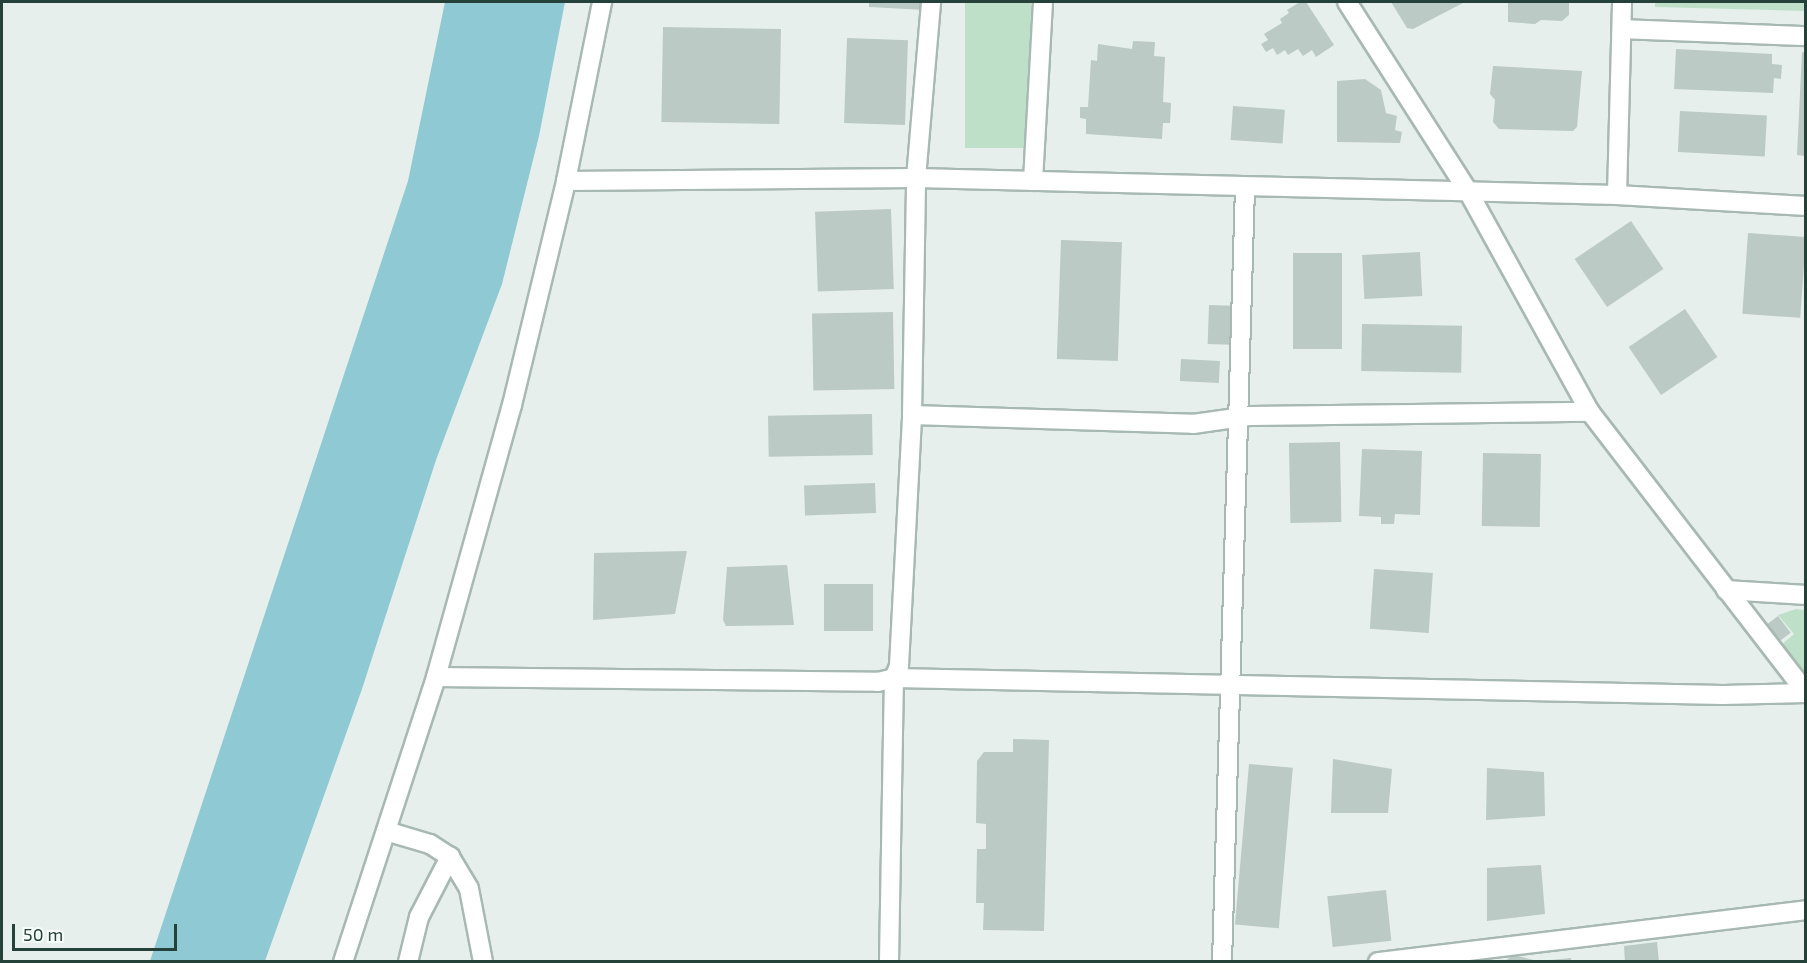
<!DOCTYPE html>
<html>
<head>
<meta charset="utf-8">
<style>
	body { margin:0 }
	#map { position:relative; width:1807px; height:963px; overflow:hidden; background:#e6efeb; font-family:"Exo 2",sans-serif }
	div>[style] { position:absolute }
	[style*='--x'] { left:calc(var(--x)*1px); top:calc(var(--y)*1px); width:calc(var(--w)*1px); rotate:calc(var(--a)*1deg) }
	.green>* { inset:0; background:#bfe0c8; transform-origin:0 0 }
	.water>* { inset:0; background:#8ec9d4 }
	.building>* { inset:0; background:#bbcac4; transform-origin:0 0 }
	.roads { filter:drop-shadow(2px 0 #a8b8b2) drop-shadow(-2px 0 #a8b8b2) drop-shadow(0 2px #a8b8b2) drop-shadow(0 -2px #a8b8b2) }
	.street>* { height:18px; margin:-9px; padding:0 9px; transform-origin:9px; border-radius:9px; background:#fff }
	.secondary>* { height:18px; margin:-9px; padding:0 9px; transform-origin:9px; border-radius:9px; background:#fff }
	span { translate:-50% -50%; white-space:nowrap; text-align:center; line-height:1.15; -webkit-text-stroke:4.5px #f7fbf9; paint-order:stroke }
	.frame { position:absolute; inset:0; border:3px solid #24423a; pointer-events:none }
	.scale { position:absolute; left:12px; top:924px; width:165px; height:27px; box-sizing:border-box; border:3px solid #24423a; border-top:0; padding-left:8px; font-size:18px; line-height:21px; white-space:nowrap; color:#24423a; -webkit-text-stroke:4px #f7fbf9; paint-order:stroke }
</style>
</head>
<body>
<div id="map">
	<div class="green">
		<i style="left:965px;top:2px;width:66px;height:146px"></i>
		<i style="clip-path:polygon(1655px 2px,1805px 2px,1805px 11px,1655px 7px)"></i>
		<i style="clip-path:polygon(1796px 609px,1805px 610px,1805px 676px,1780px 646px,1794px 634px,1778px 615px)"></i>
	</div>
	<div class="water">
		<i style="clip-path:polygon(445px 2px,565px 2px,539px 136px,502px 284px,436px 460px,362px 689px,265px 961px,150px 961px,408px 181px)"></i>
	</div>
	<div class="building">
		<i style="clip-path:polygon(869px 2px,926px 2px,925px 10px,869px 7px)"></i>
		<i style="clip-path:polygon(1300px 2px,1306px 2px,1334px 45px,1316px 57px,1312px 50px,1303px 56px,1298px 49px,1288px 55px,1285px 50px,1277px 55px,1273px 48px,1266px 52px,1261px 44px,1268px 40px,1264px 34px,1282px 23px,1280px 19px,1289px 13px,1287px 10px)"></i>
		<i style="clip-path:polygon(1391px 2px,1462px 2px,1463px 3px,1413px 29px,1407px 28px)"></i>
		<i style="clip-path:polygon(1508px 2px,1569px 2px,1569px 15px,1562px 21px,1541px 20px,1535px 24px,1508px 22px)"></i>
		<i style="left:663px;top:27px;width:118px;height:95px;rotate:1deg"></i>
		<i style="left:847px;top:38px;width:61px;height:85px;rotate:2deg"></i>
		<i style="clip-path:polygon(1133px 41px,1155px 42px,1154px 56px,1165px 57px,1163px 102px,1171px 103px,1170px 123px,1163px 123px,1162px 139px,1086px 134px,1086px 119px,1080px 118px,1080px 107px,1088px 107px,1091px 60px,1097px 61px,1098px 44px,1132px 49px)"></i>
		<i style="clip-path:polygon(1676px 49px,1772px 54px,1772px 64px,1782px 65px,1781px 79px,1774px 78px,1773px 93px,1674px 89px)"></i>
		<i style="clip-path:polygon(1802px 52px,1806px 53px,1806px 156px,1797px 155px)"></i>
		<i style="clip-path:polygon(1493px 66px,1582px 71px,1577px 127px,1573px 131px,1499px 129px,1493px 122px,1495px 100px,1490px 94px)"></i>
		<i style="clip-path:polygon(1365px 79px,1381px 90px,1386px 113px,1397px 116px,1395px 130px,1402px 132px,1400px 143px,1337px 142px,1337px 81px)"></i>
		<i style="left:1233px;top:106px;width:52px;height:34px;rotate:4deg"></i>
		<i style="left:1680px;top:111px;width:87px;height:41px;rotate:3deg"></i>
		<i style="left:891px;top:209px;width:80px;height:76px;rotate:88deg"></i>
		<i style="left:1631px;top:221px;width:58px;height:68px;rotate:56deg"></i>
		<i style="left:1748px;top:233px;width:58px;height:81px;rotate:4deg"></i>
		<i style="left:1061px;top:240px;width:61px;height:119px;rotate:2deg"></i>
		<i style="left:1420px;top:252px;width:44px;height:58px;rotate:87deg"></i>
		<i style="left:1293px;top:253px;width:49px;height:96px"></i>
		<i style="left:1209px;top:305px;width:23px;height:39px;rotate:2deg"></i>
		<i style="left:1685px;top:309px;width:58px;height:68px;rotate:56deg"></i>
		<i style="left:893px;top:312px;width:77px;height:81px;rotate:89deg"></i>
		<i style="left:1362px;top:324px;width:100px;height:47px;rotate:1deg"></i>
		<i style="left:1181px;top:359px;width:39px;height:22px;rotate:3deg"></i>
		<i style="left:872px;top:414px;width:41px;height:104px;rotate:89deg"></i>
		<i style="left:1340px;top:442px;width:80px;height:51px;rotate:89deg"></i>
		<i style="clip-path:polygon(1362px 449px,1422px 451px,1420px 515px,1395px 514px,1394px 524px,1381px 524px,1381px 517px,1359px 516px)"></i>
		<i style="left:1483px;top:453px;width:58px;height:73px;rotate:1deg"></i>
		<i style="left:875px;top:483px;width:30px;height:71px;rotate:88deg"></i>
		<i style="clip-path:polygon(687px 551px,675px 614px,593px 620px,594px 553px)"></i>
		<i style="clip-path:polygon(787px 565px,794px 625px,726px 626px,723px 620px,727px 567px)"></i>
		<i style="left:1374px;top:569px;width:59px;height:60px;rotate:4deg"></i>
		<i style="left:873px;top:584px;width:47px;height:49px;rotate:90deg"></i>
		<i style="left:1778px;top:616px;width:21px;height:14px;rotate:53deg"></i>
		<i style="clip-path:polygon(1013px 739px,1049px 740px,1044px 931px,983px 930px,984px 903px,976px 903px,977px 849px,986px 849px,986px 824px,976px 823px,977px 761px,984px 752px,1013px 752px)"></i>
		<i style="clip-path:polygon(1333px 759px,1392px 769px,1388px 813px,1331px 813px)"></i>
		<i style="left:1249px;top:764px;width:44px;height:161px;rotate:5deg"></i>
		<i style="clip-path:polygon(1487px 768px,1544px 772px,1545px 816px,1486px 820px)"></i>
		<i style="clip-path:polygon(1541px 865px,1545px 914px,1487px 921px,1487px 868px)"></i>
		<i style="left:1386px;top:890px;width:51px;height:59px;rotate:84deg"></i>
		<i style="clip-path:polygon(1657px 942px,1659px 962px,1625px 962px,1624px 946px)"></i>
		<i style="clip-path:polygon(1513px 955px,1538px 961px,1538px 962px,1504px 962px)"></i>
		<i style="clip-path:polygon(1571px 958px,1571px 962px,1551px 962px,1551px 960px)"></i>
	</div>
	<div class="roads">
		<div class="street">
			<i style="--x:1622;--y:29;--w:184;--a:2.2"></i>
			<i style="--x:566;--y:181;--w:350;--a:-0.5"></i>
			<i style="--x:916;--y:178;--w:701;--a:1.39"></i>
			<i style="--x:1617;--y:195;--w:189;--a:3.3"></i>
			<i style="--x:1033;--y:181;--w:179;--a:-86.8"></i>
			<i style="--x:1617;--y:195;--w:193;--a:-88.5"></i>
			<i style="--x:912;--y:415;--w:281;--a:1.8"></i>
			<i style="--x:1193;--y:424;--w:58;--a:-8"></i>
			<i style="--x:1250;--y:416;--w:340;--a:-0.7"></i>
			<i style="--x:1726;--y:590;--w:80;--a:3.6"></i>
			<i style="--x:436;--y:677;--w:442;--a:0.6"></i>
			<i style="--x:878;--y:682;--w:16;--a:-14"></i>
			<i style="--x:894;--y:678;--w:13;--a:-67"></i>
			<i style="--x:899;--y:666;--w:251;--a:-87"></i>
			<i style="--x:912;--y:415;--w:237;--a:-89"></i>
			<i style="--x:916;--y:178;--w:177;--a:-85.1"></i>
			<i style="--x:386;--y:831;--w:46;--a:16.5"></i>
			<i style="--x:430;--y:844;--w:24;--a:33"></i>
			<i style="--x:450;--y:857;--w:37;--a:59"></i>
			<i style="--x:469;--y:889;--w:74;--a:79.1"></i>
			<i style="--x:408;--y:962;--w:46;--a:-76.3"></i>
			<i style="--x:419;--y:917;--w:68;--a:-62.7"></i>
			<i style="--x:889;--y:962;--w:284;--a:-89"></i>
			<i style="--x:894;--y:678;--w:829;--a:1.17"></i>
			<i style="--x:1723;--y:695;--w:83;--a:-1.4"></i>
			<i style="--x:1222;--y:962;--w:773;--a:-88.3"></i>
			<i style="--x:1378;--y:962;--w:431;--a:-6.9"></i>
		</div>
		<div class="secondary">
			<i style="--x:1347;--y:2;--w:227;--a:57.4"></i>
			<i style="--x:1469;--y:193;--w:250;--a:61.1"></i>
			<i style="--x:1590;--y:412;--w:354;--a:52.4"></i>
			<i style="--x:343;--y:962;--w:300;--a:-71.9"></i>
			<i style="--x:436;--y:677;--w:282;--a:-74.4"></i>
			<i style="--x:512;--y:405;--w:230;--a:-76.4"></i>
			<i style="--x:566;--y:181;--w:183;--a:-78.6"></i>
		</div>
	</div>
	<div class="frame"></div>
	<div class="scale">50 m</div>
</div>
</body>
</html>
